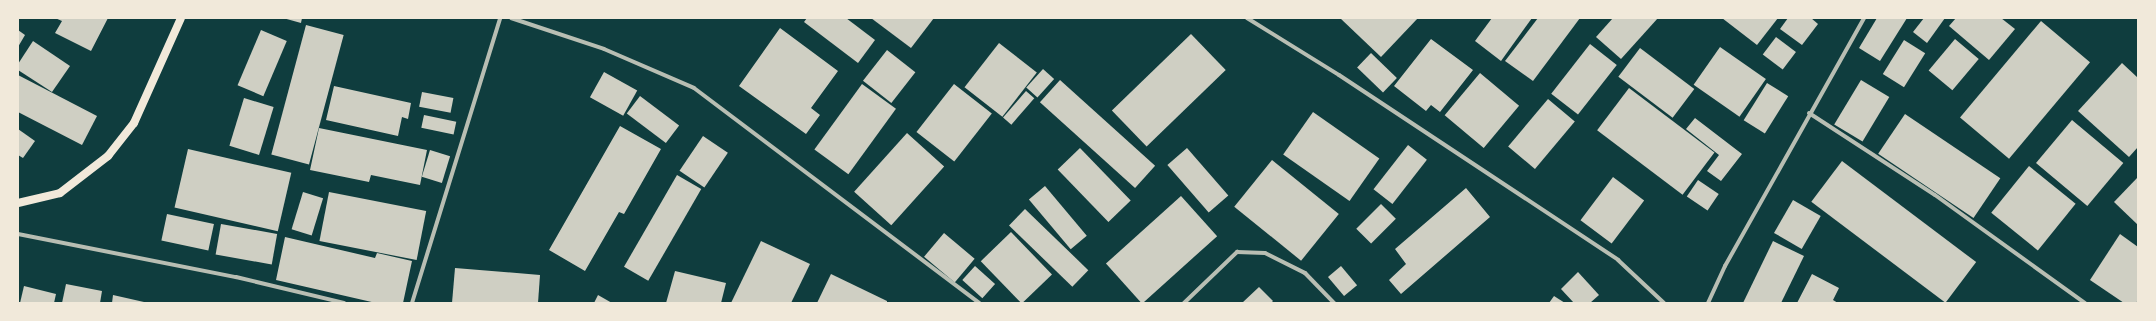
<!DOCTYPE html>
<html>
<head>
<meta charset="utf-8">
<style>
	body { margin:0 }
	#map { position:relative; width:2156px; height:321px; overflow:hidden; background:#0f3d3e; font-family:"DM Sans",sans-serif }
	div>[style] { position:absolute }
	[style*='--x'] { left:calc(var(--x)*1px); top:calc(var(--y)*1px); width:calc(var(--w)*1px); rotate:calc(var(--a)*1deg) }
	.building>* { inset:0; background:#cfcfc3; transform-origin:0 0 }
	.minor>* { height:4px; margin:-2px; padding:0 2px; transform-origin:2px; border-radius:2px; background:#b8beb3 }
	.secondary>* { height:8px; margin:-4px; padding:0 4px; transform-origin:4px; border-radius:4px; background:#f1e9da }
	span { translate:-50% -50%; white-space:nowrap; text-align:center; line-height:1.15; -webkit-text-stroke:3.5px #f1e9da; paint-order:stroke }
	.frame { position:absolute; inset:0; border:19px solid #f1e9da; pointer-events:none }
</style>
</head>
<body>
<div id="map">
	<div class="building">
		<i style="clip-path:polygon(55px 18px,108px 18px,91px 51px,55px 33px,62px 21px)"></i>
		<i style="clip-path:polygon(283px 18px,302px 18px,301px 23px)"></i>
		<i style="clip-path:polygon(807px 18px,846px 18px,875px 40px,858px 63px,804px 22px)"></i>
		<i style="clip-path:polygon(871px 18px,934px 18px,911px 48px)"></i>
		<i style="clip-path:polygon(1340px 18px,1418px 18px,1381px 57px)"></i>
		<i style="clip-path:polygon(1492px 18px,1532px 18px,1501px 61px,1475px 41px)"></i>
		<i style="clip-path:polygon(1538px 18px,1580px 18px,1533px 81px,1505px 61px)"></i>
		<i style="clip-path:polygon(1613px 18px,1658px 18px,1621px 59px,1596px 37px)"></i>
		<i style="clip-path:polygon(1722px 18px,1778px 18px,1757px 45px)"></i>
		<i style="clip-path:polygon(1788px 18px,1811px 18px,1818px 24px,1802px 45px,1780px 29px)"></i>
		<i style="clip-path:polygon(1877px 18px,1907px 18px,1880px 61px,1859px 48px)"></i>
		<i style="clip-path:polygon(1924px 18px,1945px 18px,1927px 43px,1913px 32px)"></i>
		<i style="clip-path:polygon(1956px 18px,2001px 18px,2015px 29px,1989px 60px,1949px 26px)"></i>
		<i style="left:2041px;top:21px;width:64px;height:126px;rotate:40deg"></i>
		<i style="left:306px;top:25px;width:39px;height:134px;rotate:15deg"></i>
		<i style="clip-path:polygon(780px 28px,838px 71px,811px 108px,820px 115px,806px 134px,739px 86px)"></i>
		<i style="clip-path:polygon(18px 30px,25px 35px,18px 47px)"></i>
		<i style="left:261px;top:30px;width:28px;height:60px;rotate:23deg"></i>
		<i style="left:1191px;top:34px;width:50px;height:110px;rotate:46deg"></i>
		<i style="left:1776px;top:37px;width:25px;height:22px;rotate:37deg"></i>
		<i style="clip-path:polygon(1431px 39px,1473px 70px,1440px 112px,1431px 105px,1426px 111px,1394px 86px)"></i>
		<i style="left:1955px;top:39px;width:31px;height:41px;rotate:40deg"></i>
		<i style="left:1904px;top:40px;width:25px;height:40px;rotate:32deg"></i>
		<i style="clip-path:polygon(33px 41px,70px 66px,52px 92px,18px 70px,18px 64px)"></i>
		<i style="left:999px;top:43px;width:48px;height:56px;rotate:38deg"></i>
		<i style="left:1590px;top:44px;width:34px;height:63px;rotate:38deg"></i>
		<i style="left:1720px;top:47px;width:56px;height:46px;rotate:35deg"></i>
		<i style="left:1640px;top:48px;width:68px;height:36px;rotate:37deg"></i>
		<i style="left:887px;top:50px;width:36px;height:39px;rotate:38deg"></i>
		<i style="left:1371px;top:53px;width:36px;height:20px;rotate:44deg"></i>
		<i style="clip-path:polygon(2122px 63px,2138px 78px,2138px 147px,2129px 157px,2078px 111px)"></i>
		<i style="left:1043px;top:69px;width:15px;height:25px;rotate:42deg"></i>
		<i style="left:604px;top:72px;width:38px;height:29px;rotate:29deg"></i>
		<i style="left:1480px;top:73px;width:51px;height:55px;rotate:40deg"></i>
		<i style="clip-path:polygon(18px 75px,97px 116px,82px 145px,18px 112px)"></i>
		<i style="left:1060px;top:80px;width:128px;height:30px;rotate:42deg"></i>
		<i style="left:1861px;top:80px;width:33px;height:52px;rotate:31deg"></i>
		<i style="left:1767px;top:83px;width:25px;height:44px;rotate:32deg"></i>
		<i style="left:862px;top:84px;width:42px;height:81px;rotate:36deg"></i>
		<i style="left:954px;top:84px;width:48px;height:61px;rotate:38deg"></i>
		<i style="clip-path:polygon(334px 86px,411px 103px,408px 119px,402px 117px,398px 136px,326px 120px)"></i>
		<i style="left:1629px;top:88px;width:107px;height:53px;rotate:37deg"></i>
		<i style="left:1026px;top:91px;width:11px;height:35px;rotate:41deg"></i>
		<i style="left:422px;top:92px;width:32px;height:15px;rotate:11deg"></i>
		<i style="left:640px;top:96px;width:49px;height:22px;rotate:37deg"></i>
		<i style="left:244px;top:98px;width:31px;height:50px;rotate:17deg"></i>
		<i style="left:1548px;top:99px;width:35px;height:62px;rotate:40deg"></i>
		<i style="left:1313px;top:112px;width:81px;height:52px;rotate:35deg"></i>
		<i style="left:1905px;top:114px;width:115px;height:48px;rotate:34deg"></i>
		<i style="left:424px;top:115px;width:33px;height:13px;rotate:12deg"></i>
		<i style="clip-path:polygon(1695px 118px,1742px 154px,1721px 181px,1707px 171px,1719px 155px,1686px 129px)"></i>
		<i style="left:2072px;top:120px;width:67px;height:56px;rotate:40deg"></i>
		<i style="clip-path:polygon(620px 126px,661px 149px,624px 214px,619px 212px,585px 271px,549px 250px)"></i>
		<i style="clip-path:polygon(319px 128px,427px 150px,420px 185px,371px 175px,369px 182px,310px 170px)"></i>
		<i style="clip-path:polygon(18px 129px,35px 141px,23px 158px,18px 155px)"></i>
		<i style="left:907px;top:133px;width:50px;height:79px;rotate:42deg"></i>
		<i style="left:703px;top:136px;width:30px;height:42px;rotate:34deg"></i>
		<i style="left:1408px;top:145px;width:24px;height:56px;rotate:38deg"></i>
		<i style="left:1080px;top:148px;width:73px;height:31px;rotate:46deg"></i>
		<i style="left:1187px;top:148px;width:63px;height:26px;rotate:49deg"></i>
		<i style="left:188px;top:149px;width:106px;height:60px;rotate:13deg"></i>
		<i style="left:430px;top:150px;width:21px;height:28px;rotate:17deg"></i>
		<i style="left:1272px;top:160px;width:86px;height:60px;rotate:39deg"></i>
		<i style="left:1842px;top:161px;width:168px;height:51px;rotate:37deg"></i>
		<i style="left:2029px;top:166px;width:60px;height:60px;rotate:39deg"></i>
		<i style="left:677px;top:175px;width:28px;height:106px;rotate:30deg"></i>
		<i style="left:1613px;top:177px;width:39px;height:54px;rotate:37deg"></i>
		<i style="clip-path:polygon(2138px 177px,2138px 225px,2114px 202px)"></i>
		<i style="left:1698px;top:180px;width:25px;height:20px;rotate:34deg"></i>
		<i style="left:1045px;top:186px;width:65px;height:21px;rotate:50deg"></i>
		<i style="clip-path:polygon(1466px 188px,1490px 217px,1401px 294px,1389px 280px,1406px 264px,1395px 249px)"></i>
		<i style="left:303px;top:192px;width:21px;height:39px;rotate:17deg"></i>
		<i style="left:329px;top:192px;width:99px;height:50px;rotate:11deg"></i>
		<i style="left:1181px;top:196px;width:54px;height:101px;rotate:48deg"></i>
		<i style="left:1793px;top:200px;width:32px;height:38px;rotate:30deg"></i>
		<i style="left:1381px;top:204px;width:21px;height:35px;rotate:45deg"></i>
		<i style="left:1025px;top:209px;width:88px;height:23px;rotate:44deg"></i>
		<i style="left:167px;top:214px;width:48px;height:27px;rotate:12deg"></i>
		<i style="left:221px;top:224px;width:57px;height:31px;rotate:10deg"></i>
		<i style="left:1011px;top:232px;width:59px;height:42px;rotate:46deg"></i>
		<i style="left:944px;top:233px;width:40px;height:31px;rotate:40deg"></i>
		<i style="clip-path:polygon(2120px 234px,2138px 247px,2138px 300px,2136px 303px,2124px 303px,2090px 280px)"></i>
		<i style="clip-path:polygon(285px 237px,375px 258px,377px 253px,412px 261px,403px 303px,376px 303px,276px 280px)"></i>
		<i style="clip-path:polygon(761px 241px,810px 264px,791px 303px,731px 303px)"></i>
		<i style="clip-path:polygon(1773px 241px,1804px 256px,1781px 303px,1743px 303px)"></i>
		<i style="left:975px;top:266px;width:27px;height:19px;rotate:42deg"></i>
		<i style="left:1341px;top:266px;width:25px;height:17px;rotate:50deg"></i>
		<i style="clip-path:polygon(455px 268px,540px 275px,538px 303px,452px 303px)"></i>
		<i style="clip-path:polygon(675px 271px,726px 283px,721px 303px,666px 303px)"></i>
		<i style="clip-path:polygon(1578px 272px,1599px 295px,1590px 303px,1574px 303px,1561px 289px)"></i>
		<i style="clip-path:polygon(831px 274px,887px 301px,887px 303px,817px 303px)"></i>
		<i style="clip-path:polygon(1812px 274px,1839px 288px,1833px 300px,1838px 303px,1797px 303px)"></i>
		<i style="clip-path:polygon(66px 284px,102px 291px,100px 303px,62px 303px)"></i>
		<i style="clip-path:polygon(24px 286px,56px 294px,54px 303px,20px 303px)"></i>
		<i style="clip-path:polygon(1259px 287px,1273px 301px,1271px 303px,1242px 303px)"></i>
		<i style="clip-path:polygon(113px 295px,144px 302px,144px 303px,112px 303px)"></i>
		<i style="clip-path:polygon(598px 295px,612px 303px,594px 303px)"></i>
		<i style="clip-path:polygon(1554px 296px,1565px 303px,1549px 303px)"></i>
	</div>
	<div class="minor">
		<i style="--x:511;--y:18;--w:98;--a:18.4"></i>
		<i style="--x:604;--y:49;--w:98;--a:23.4"></i>
		<i style="--x:694;--y:88;--w:357;--a:37"></i>
		<i style="--x:1247;--y:18;--w:108;--a:31.8"></i>
		<i style="--x:1339;--y:75;--w:335;--a:33.5"></i>
		<i style="--x:1618;--y:260;--w:63;--a:43.1"></i>
		<i style="--x:1809;--y:113;--w:150;--a:33.1"></i>
		<i style="--x:1935;--y:195;--w:185;--a:35.8"></i>
		<i style="--x:18;--y:234;--w:222;--a:11.2"></i>
		<i style="--x:236;--y:277;--w:111;--a:13.5"></i>
		<i style="--x:412;--y:303;--w:298;--a:-72.8"></i>
		<i style="--x:1184;--y:303;--w:74;--a:-43.9"></i>
		<i style="--x:1237;--y:252;--w:28;--a:2"></i>
		<i style="--x:1265;--y:253;--w:45;--a:26.6"></i>
		<i style="--x:1305;--y:273;--w:42;--a:46"></i>
		<i style="--x:1708;--y:303;--w:41;--a:-65.3"></i>
		<i style="--x:1725;--y:266;--w:284;--a:-60.7"></i>
	</div>
	<div class="secondary">
		<i style="--x:18;--y:203;--w:43;--a:-13.4"></i>
		<i style="--x:60;--y:193;--w:61;--a:-37.6"></i>
		<i style="--x:108;--y:156;--w:42;--a:-51.8"></i>
		<i style="--x:134;--y:123;--w:115;--a:-65.9"></i>
	</div>
	<div class="frame"></div>
</div>
</body>
</html>
